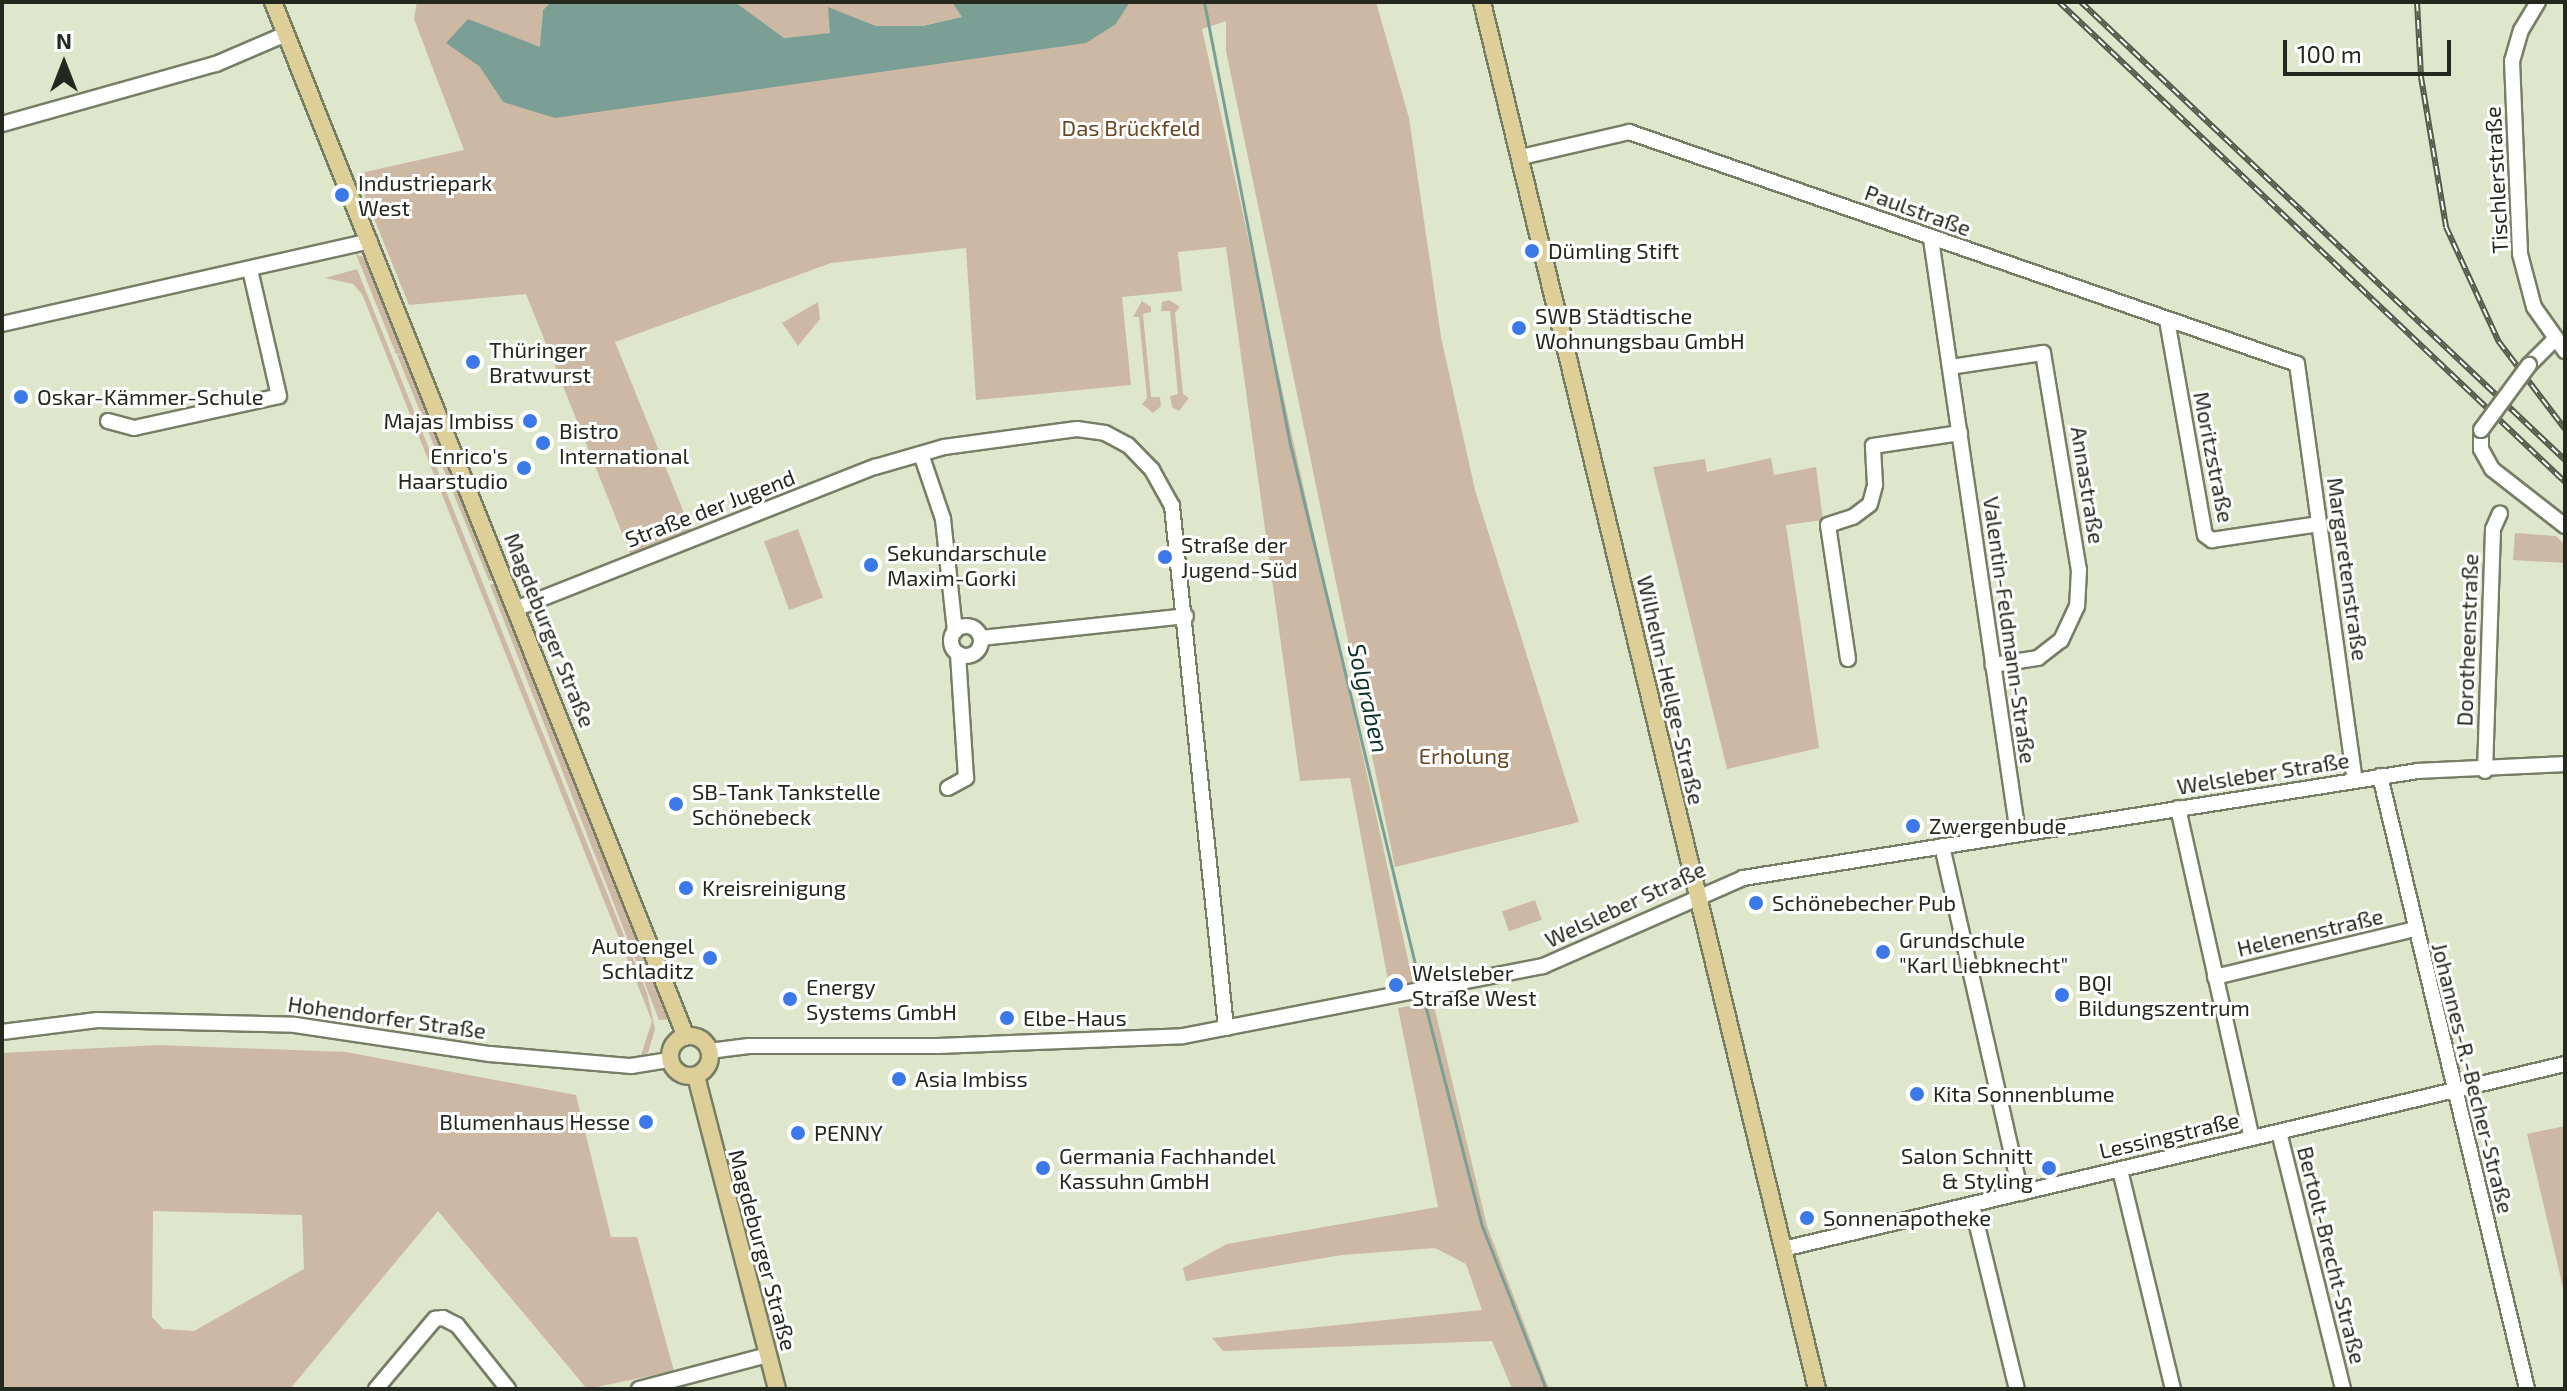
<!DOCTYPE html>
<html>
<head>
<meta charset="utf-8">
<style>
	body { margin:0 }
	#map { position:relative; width:2567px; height:1391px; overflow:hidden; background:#dee6cc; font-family:"Exo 2",sans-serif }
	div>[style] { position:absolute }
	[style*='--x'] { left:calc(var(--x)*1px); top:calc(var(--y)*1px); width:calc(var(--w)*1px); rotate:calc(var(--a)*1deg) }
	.green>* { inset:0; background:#cdb8a4; transform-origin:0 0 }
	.water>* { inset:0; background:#7b9f95 }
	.stream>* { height:3px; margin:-1.5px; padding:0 1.5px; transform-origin:1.5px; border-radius:1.5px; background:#7b9f95 }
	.roads { filter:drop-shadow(2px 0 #777e66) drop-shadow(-2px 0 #777e66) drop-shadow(0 2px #777e66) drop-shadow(0 -2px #777e66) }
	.minor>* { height:14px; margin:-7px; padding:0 7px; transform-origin:7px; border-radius:7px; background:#fff }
	.minor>.ring { margin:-7px; padding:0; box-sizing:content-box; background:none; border:14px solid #fff; border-radius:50% }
	.major>* { height:16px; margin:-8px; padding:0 8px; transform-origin:8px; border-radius:8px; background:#dece98 }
	.major>.ring { margin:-8px; padding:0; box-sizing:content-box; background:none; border:16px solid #dece98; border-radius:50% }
	.rail>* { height:6px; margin-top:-3px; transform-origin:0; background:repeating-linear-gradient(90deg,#fff 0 9px,#55594b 0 18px); box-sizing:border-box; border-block:2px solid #55594b }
	.bridges { filter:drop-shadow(2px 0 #777e66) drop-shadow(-2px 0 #777e66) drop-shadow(0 2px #777e66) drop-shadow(0 -2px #777e66) }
	.minor-bridge>* { height:14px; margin:-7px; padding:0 7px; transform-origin:7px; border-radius:7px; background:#fff }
	.dots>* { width:22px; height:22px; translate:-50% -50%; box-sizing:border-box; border:4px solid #fff; border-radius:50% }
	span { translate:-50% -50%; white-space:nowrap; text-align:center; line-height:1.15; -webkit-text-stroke:6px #fff; paint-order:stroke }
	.park-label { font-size:22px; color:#6a4621 }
	.street-label { font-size:22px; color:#25281e }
	.poi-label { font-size:22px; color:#25281e }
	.left { translate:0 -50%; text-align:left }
	.right { translate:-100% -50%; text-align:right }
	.water-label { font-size:24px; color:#0d3129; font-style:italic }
	.frame { position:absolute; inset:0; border:4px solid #25281e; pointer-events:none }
	.north { position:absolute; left:24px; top:24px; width:80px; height:80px; -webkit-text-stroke:6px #fff; paint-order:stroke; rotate:0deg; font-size:22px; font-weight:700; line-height:32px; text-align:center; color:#25281e }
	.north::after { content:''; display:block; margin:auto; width:28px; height:36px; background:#25281e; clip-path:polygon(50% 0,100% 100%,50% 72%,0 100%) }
	.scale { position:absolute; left:2283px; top:40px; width:168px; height:36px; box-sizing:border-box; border:4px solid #25281e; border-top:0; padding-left:10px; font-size:24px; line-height:28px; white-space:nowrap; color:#25281e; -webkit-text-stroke:6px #fff; paint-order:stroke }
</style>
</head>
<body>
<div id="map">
	<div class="green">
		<i style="clip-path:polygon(417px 2px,551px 2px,543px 10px,541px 48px,468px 20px,479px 66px,503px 102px,1116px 24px,1130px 2px,1376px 2px,1409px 118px,1441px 337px,1475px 490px,1579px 822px,1395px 867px,1226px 51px,1226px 21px,1202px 29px,1413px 982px,1389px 986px,1350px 778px,1300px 781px,1226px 247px,1178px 252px,1182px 291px,1122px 297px,1131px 385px,976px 400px,966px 248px,831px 263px,615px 342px,695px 540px,634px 563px,526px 294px,409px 305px,356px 174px,464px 150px,414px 19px)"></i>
		<i style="clip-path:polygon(735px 2px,952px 2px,963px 17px,923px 26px,876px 26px,829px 8px,831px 33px,784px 38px)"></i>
		<i style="clip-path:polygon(356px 254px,367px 259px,499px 578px,489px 581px,397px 355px,402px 354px,396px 354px)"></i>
		<i style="clip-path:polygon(357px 269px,647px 993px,655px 1029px,648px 1053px,641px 1055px,652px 1021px,362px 294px,353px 284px,325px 278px)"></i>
		<i style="clip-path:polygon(1169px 300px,1180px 307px,1175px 313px,1183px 394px,1189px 398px,1179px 411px,1172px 407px,1170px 396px,1178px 394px,1170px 311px,1161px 311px,1162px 302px)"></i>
		<i style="clip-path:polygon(1142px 301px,1151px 307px,1151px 312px,1143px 314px,1151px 397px,1160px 397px,1161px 406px,1153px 413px,1142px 404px,1147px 398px,1139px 317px,1133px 317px)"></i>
		<i style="clip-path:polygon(818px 302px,820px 319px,798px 346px,782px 323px)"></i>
		<i style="clip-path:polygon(1771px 458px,1774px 475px,1816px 467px,1823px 520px,1786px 525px,1819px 748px,1727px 769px,1653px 467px,1705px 459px,1707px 472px)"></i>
		<i style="left:798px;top:529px;width:73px;height:36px;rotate:70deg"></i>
		<i style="clip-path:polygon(2515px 533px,2556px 536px,2565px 545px,2565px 563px,2513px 560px)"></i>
		<i style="clip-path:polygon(500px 581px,672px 1019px,659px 1020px,490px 585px)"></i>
		<i style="left:1535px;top:900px;width:21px;height:35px;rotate:71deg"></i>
		<i style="clip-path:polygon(1433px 1002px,1487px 1226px,1549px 1389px,1512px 1389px,1492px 1341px,1223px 1351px,1212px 1338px,1482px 1310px,1466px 1264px,1435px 1248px,1342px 1255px,1186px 1281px,1183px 1268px,1227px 1244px,1438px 1207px,1398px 1008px)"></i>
		<i style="clip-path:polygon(evenodd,158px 1045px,346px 1052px,576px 1095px,611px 1237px,637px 1237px,674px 1371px,587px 1389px,438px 1211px,290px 1389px,2px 1389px,2px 1053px,158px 1045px,153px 1211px,302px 1215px,304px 1269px,194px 1331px,163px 1329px,152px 1317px,153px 1211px)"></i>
		<i style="clip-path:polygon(2565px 1126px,2565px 1296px,2527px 1134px)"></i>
	</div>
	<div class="water">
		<i style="clip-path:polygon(551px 2px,735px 2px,784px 38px,830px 33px,828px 7px,876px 26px,923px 26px,962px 17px,952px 2px,1130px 2px,1116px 24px,1086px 43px,555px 118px,503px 102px,479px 66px,446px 43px,468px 19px,540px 47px,543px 10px)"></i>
	</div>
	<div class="stream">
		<i style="--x:1204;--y:2;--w:454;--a:79"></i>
		<i style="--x:1291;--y:448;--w:552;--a:76.49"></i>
		<i style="--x:1422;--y:993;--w:241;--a:75.6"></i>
		<i style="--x:1482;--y:1226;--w:175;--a:68.6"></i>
	</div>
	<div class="roads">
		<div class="minor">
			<i style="--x:2538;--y:2;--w:33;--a:121"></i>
			<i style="--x:2521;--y:30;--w:32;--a:106"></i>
			<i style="--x:2512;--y:61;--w:193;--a:87.6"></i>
			<i style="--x:2520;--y:254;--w:55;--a:75.2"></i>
			<i style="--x:2534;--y:307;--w:54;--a:54.8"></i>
			<i style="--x:2;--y:124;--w:222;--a:-15.7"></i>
			<i style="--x:216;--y:64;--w:76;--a:-23.2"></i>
			<i style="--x:1521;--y:157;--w:111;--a:-13"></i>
			<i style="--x:1629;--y:132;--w:707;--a:19.15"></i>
			<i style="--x:2297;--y:364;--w:420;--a:82.1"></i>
			<i style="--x:1931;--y:239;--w:601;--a:81.68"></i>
			<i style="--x:2167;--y:320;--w:218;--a:80"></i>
			<i style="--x:2205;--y:535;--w:9;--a:36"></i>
			<i style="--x:2212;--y:540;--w:108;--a:-8.5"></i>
			<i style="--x:2;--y:324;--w:377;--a:-12.7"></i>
			<i style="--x:2529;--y:365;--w:37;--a:-45"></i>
			<i style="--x:1950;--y:367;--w:94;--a:-8.6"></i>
			<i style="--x:2043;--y:353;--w:220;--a:80.6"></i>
			<i style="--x:2079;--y:570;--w:36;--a:93"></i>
			<i style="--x:2077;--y:606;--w:38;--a:115"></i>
			<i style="--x:2061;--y:640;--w:29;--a:142"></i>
			<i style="--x:2038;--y:658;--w:46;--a:171.2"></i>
			<i style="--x:108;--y:421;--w:27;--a:15"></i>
			<i style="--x:134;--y:428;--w:148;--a:-12.4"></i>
			<i style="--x:279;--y:396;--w:130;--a:-102.9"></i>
			<i style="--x:2481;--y:430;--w:19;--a:90"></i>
			<i style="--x:2481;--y:449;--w:23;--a:61"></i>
			<i style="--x:2492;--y:469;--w:93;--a:38"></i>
			<i style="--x:921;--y:454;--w:69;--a:71.3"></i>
			<i style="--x:943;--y:519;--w:113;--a:83.9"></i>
			<i style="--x:518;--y:608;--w:384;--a:-21.6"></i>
			<i style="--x:875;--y:467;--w:72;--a:-16.2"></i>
			<i style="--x:944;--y:447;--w:134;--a:-7.7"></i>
			<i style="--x:1077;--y:429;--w:28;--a:8"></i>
			<i style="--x:1105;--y:433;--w:26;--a:28"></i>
			<i style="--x:1128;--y:445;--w:35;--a:46"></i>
			<i style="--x:1152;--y:470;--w:41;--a:60.9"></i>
			<i style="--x:1172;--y:506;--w:525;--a:84.09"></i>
			<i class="ring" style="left:951px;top:626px;width:16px;height:16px"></i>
			<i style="--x:981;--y:638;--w:206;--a:-6.1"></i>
			<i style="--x:1848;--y:659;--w:135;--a:-98.5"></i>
			<i style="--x:1828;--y:525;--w:26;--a:-18"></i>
			<i style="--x:1853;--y:517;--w:21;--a:-37"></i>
			<i style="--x:1870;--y:504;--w:20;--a:-75"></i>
			<i style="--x:1875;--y:485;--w:39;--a:-93"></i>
			<i style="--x:1873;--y:446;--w:88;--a:-8.5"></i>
			<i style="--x:2485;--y:771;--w:242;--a:-88.1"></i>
			<i style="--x:2493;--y:529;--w:17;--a:-66"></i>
			<i style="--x:2380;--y:776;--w:630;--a:76.51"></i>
			<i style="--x:948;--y:788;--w:21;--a:-29"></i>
			<i style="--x:966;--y:778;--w:125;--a:-93.7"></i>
			<i style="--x:2178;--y:808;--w:338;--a:77.4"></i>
			<i style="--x:1942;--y:846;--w:356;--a:77.2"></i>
			<i style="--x:2215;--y:977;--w:206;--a:-13.5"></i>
			<i style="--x:2;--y:1032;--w:96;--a:-7.2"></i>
			<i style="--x:97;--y:1020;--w:198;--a:1.4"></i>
			<i style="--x:295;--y:1025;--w:197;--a:8.5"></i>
			<i style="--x:490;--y:1054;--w:142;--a:4.9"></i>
			<i style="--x:631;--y:1066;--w:39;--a:-9"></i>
			<i style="--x:709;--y:1051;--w:40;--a:-7.1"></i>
			<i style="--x:749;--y:1046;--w:189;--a:0"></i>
			<i style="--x:938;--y:1046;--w:245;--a:-2.3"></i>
			<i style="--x:1183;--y:1036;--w:367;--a:-11"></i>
			<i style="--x:1543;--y:966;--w:219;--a:-23.7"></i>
			<i style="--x:1743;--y:878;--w:683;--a:-9.01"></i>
			<i style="--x:2418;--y:771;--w:147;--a:-2.7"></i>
			<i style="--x:2279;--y:1132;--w:265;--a:76"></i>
			<i style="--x:2120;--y:1170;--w:225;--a:76.4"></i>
			<i style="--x:1972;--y:1205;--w:189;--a:76.3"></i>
			<i style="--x:1783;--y:1249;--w:804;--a:-13.31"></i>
			<i style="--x:376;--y:1389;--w:92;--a:-49.9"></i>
			<i style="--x:435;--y:1319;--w:8;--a:-7"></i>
			<i style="--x:443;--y:1318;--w:16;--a:27"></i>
			<i style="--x:457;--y:1325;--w:82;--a:51.4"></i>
			<i style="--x:639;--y:1389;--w:133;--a:-14.8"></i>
		</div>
		<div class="major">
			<i style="--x:273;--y:2;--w:1114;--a:68.25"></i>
			<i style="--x:1482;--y:2;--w:1427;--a:76.42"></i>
			<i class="ring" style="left:670px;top:1036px;width:24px;height:24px"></i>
			<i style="--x:696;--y:1076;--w:323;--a:75.5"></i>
		</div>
	</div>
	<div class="rail">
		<i style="--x:2059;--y:2;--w:697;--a:43.49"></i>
		<i style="--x:2081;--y:2;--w:666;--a:43.42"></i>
		<i style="--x:2417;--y:2;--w:75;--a:86.9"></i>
		<i style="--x:2421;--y:77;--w:152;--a:80.5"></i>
		<i style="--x:2446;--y:227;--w:127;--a:65.3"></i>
		<i style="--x:2499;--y:342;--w:109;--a:52.8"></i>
	</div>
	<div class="bridges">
		<div class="minor-bridge">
			<i style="--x:2481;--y:430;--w:81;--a:-53.6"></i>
		</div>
	</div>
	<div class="dots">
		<i style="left:342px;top:195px;background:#3a79e7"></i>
		<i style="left:1532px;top:251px;background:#3a79e7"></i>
		<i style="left:1519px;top:328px;background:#3a79e7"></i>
		<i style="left:473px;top:362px;background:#3a79e7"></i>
		<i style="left:21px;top:397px;background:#3a79e7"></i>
		<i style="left:530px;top:421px;background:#3a79e7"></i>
		<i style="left:543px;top:443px;background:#3a79e7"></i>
		<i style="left:524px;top:468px;background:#3a79e7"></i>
		<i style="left:1165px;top:557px;background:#3a79e7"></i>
		<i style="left:871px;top:565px;background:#3a79e7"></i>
		<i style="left:676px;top:804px;background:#3a79e7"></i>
		<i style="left:1913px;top:826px;background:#3a79e7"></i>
		<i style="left:686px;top:888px;background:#3a79e7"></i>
		<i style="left:1756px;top:903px;background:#3a79e7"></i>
		<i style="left:1883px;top:952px;background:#3a79e7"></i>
		<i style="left:710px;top:958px;background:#3a79e7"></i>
		<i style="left:1396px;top:985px;background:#3a79e7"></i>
		<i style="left:2062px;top:995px;background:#3a79e7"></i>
		<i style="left:790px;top:999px;background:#3a79e7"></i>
		<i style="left:1007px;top:1018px;background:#3a79e7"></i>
		<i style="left:899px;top:1079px;background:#3a79e7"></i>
		<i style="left:1917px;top:1094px;background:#3a79e7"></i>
		<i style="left:646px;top:1122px;background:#3a79e7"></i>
		<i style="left:798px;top:1133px;background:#3a79e7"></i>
		<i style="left:1043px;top:1168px;background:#3a79e7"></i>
		<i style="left:2049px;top:1168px;background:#3a79e7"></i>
		<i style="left:1807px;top:1218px;background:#3a79e7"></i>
	</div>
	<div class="park-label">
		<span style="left:1131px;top:128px">Das Brückfeld</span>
		<span style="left:1464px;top:756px">Erholung</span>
	</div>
	<div class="street-label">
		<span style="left:2496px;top:180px;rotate:-93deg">Tischlerstraße</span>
		<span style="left:1918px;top:210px;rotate:20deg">Paulstraße</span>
		<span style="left:2214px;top:457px;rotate:79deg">Moritzstraße</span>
		<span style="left:2088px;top:485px;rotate:81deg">Annastraße</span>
		<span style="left:710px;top:508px;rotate:-21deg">Straße der Jugend</span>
		<span style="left:2348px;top:569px;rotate:82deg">Margaretenstraße</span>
		<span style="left:550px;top:630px;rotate:68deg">Magdeburger Straße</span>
		<span style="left:2010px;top:630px;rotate:82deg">Valentin-Feldmann-Straße</span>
		<span style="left:2467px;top:640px;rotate:-88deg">Dorotheenstraße</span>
		<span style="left:1671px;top:690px;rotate:77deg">Wilhelm-Hellge-Straße</span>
		<span style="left:2263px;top:773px;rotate:-9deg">Welsleber Straße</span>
		<span style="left:1625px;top:904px;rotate:-25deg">Welsleber Straße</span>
		<span style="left:2310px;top:932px;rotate:-13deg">Helenenstraße</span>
		<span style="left:387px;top:1017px;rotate:8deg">Hohendorfer Straße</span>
		<span style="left:2473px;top:1078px;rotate:76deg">Johannes-R.-Becher-Straße</span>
		<span style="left:2169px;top:1135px;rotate:-13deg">Lessingstraße</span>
		<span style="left:763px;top:1250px;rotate:75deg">Magdeburger Straße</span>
		<span style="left:2332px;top:1255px;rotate:76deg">Bertolt-Brecht-Straße</span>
	</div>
	<div class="poi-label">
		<span class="left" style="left:358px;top:195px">Industriepark<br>West</span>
		<span class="left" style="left:1548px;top:251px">Dümling Stift</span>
		<span class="left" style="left:1535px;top:328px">SWB Städtische<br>Wohnungsbau GmbH</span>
		<span class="left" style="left:489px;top:362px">Thüringer<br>Bratwurst</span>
		<span class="left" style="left:37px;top:397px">Oskar-Kämmer-Schule</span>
		<span class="right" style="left:514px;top:421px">Majas Imbiss</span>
		<span class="left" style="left:559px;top:443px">Bistro<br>International</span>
		<span class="right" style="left:508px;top:468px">Enrico's<br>Haarstudio</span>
		<span class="left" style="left:1181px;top:557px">Straße der<br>Jugend-Süd</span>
		<span class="left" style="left:887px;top:565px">Sekundarschule<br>Maxim-Gorki</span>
		<span class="left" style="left:692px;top:804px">SB-Tank Tankstelle<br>Schönebeck</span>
		<span class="left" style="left:1929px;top:826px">Zwergenbude</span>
		<span class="left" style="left:702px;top:888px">Kreisreinigung</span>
		<span class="left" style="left:1772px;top:903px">Schönebecher Pub</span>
		<span class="left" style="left:1899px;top:952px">Grundschule<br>"Karl Liebknecht"</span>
		<span class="right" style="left:694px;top:958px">Autoengel<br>Schladitz</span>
		<span class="left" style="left:1412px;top:985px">Welsleber<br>Straße West</span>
		<span class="left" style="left:2078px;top:995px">BQI<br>Bildungszentrum</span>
		<span class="left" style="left:806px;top:999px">Energy<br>Systems GmbH</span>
		<span class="left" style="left:1023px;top:1018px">Elbe-Haus</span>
		<span class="left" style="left:915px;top:1079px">Asia Imbiss</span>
		<span class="left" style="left:1933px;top:1094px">Kita Sonnenblume</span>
		<span class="right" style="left:630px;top:1122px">Blumenhaus Hesse</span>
		<span class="left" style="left:814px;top:1133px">PENNY</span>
		<span class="left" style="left:1059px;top:1168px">Germania Fachhandel<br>Kassuhn GmbH</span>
		<span class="right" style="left:2033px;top:1168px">Salon Schnitt<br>&amp; Styling</span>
		<span class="left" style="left:1823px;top:1218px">Sonnenapotheke</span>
	</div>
	<div class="water-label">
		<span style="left:1369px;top:698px;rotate:77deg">Solgraben</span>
	</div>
	<div class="frame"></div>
	<div class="north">N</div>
	<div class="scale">100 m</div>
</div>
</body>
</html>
